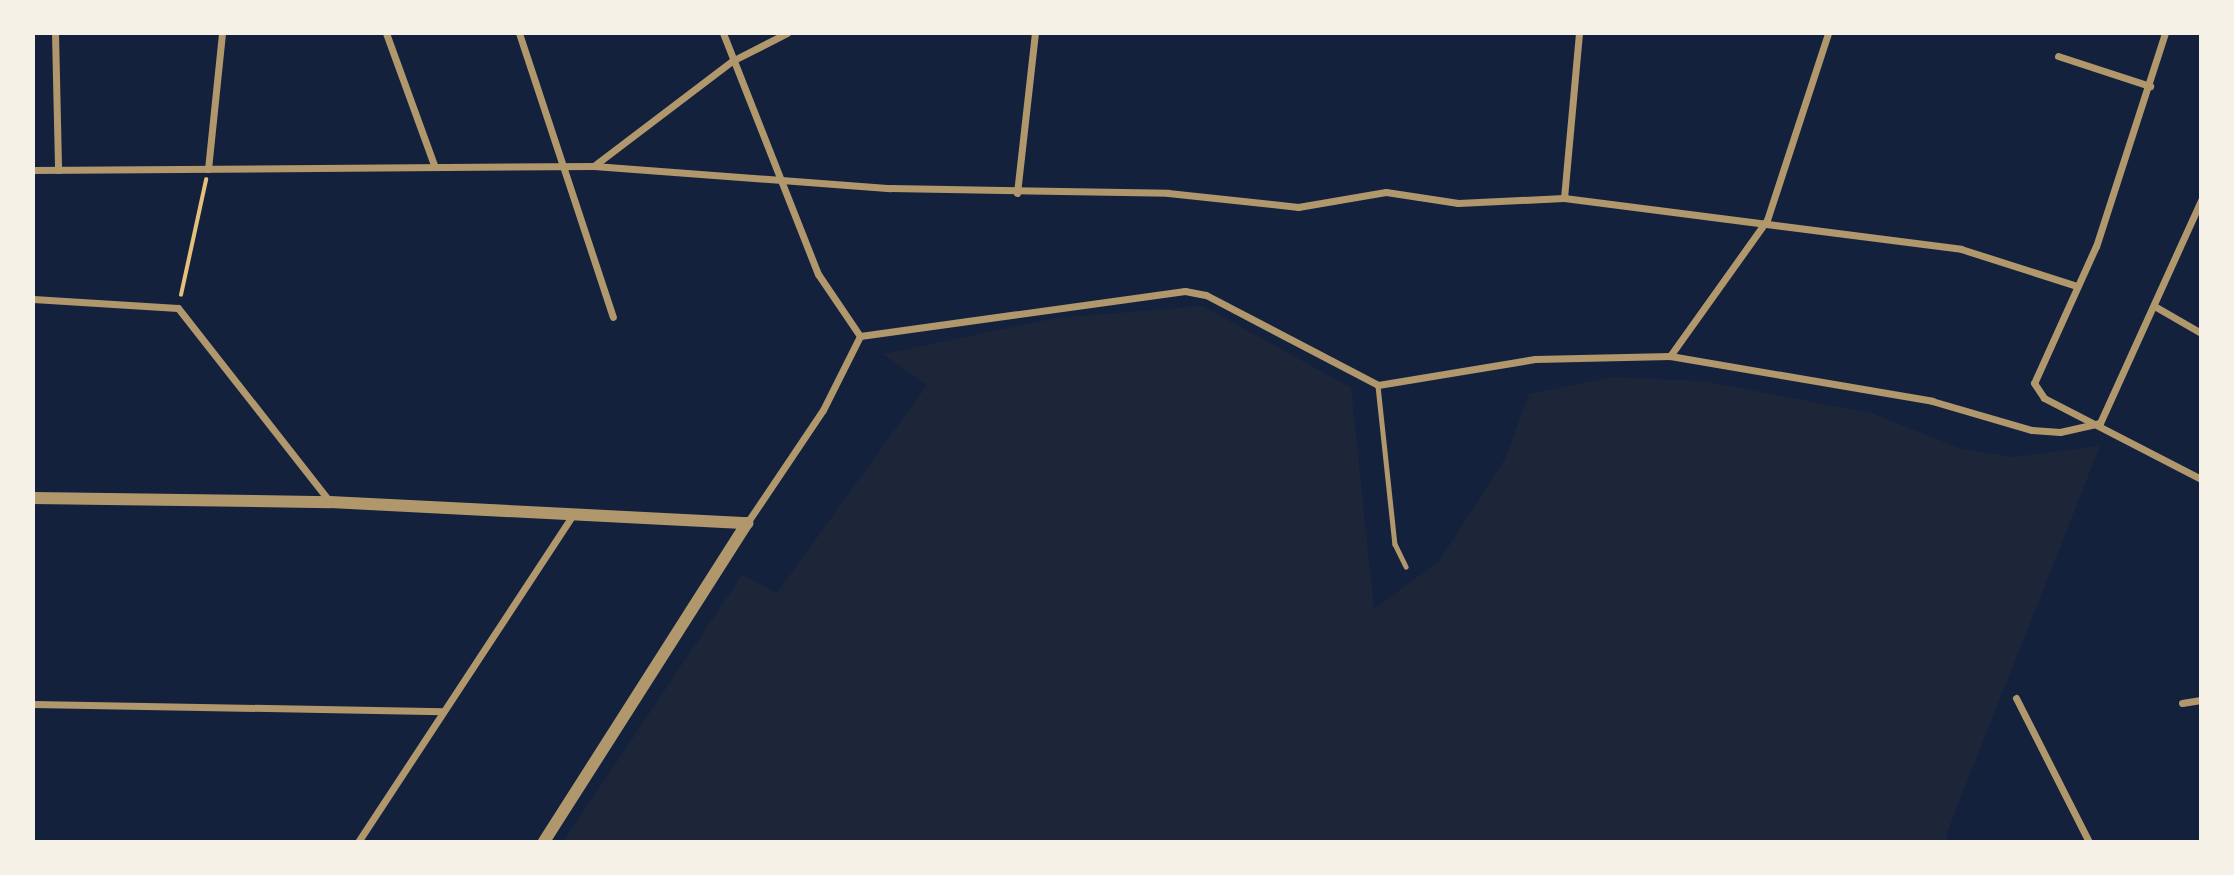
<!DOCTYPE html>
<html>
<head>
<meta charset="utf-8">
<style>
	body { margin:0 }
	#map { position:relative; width:2234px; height:875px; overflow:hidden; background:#14213d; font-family:Lora,serif }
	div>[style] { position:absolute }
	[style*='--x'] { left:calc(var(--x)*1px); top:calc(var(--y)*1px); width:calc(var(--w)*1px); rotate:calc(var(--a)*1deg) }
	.green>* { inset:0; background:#1d2539 }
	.path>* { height:3.5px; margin:-1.75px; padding:0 1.75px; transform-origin:1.75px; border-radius:1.75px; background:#e5c07b }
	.service>* { height:4.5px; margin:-2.25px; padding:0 2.25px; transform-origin:2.25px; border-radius:2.25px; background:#b1986c }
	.minor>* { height:7px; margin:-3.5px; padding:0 3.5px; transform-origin:3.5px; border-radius:3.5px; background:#b1986c }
	.tertiary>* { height:12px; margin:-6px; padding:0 6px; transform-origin:6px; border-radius:6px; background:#b1986c }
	span { translate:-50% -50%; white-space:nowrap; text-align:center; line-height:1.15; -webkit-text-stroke:5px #f6f1e7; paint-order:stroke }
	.frame { position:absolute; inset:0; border:35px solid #f6f1e7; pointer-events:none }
</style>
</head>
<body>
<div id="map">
	<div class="green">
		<i style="clip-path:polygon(1203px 306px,1351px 388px,1374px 609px,1440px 560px,1505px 459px,1529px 394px,1614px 377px,1703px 381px,1871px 413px,1962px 449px,2014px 457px,2100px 446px,1946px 835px,1950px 842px,563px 842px,742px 575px,777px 593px,927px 385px,883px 354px,1056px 318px)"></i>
	</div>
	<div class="path">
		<i style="--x:181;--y:295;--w:118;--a:-77.7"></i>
	</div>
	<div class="service">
		<i style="--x:1378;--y:386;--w:159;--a:83.9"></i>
		<i style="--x:1395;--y:544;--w:25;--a:64"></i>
	</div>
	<div class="minor">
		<i style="--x:55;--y:33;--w:137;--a:88.7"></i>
		<i style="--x:386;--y:33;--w:140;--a:70"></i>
		<i style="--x:519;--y:33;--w:299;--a:71.7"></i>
		<i style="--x:723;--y:33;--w:259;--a:68.5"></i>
		<i style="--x:818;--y:274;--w:75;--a:55.9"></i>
		<i style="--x:2165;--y:33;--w:224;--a:107.9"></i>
		<i style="--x:2096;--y:246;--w:150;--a:114.3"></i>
		<i style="--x:2034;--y:383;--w:18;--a:56"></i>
		<i style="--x:2044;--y:398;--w:177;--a:27.3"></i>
		<i style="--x:2058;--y:56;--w:97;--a:18.1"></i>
		<i style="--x:595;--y:165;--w:172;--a:-37.2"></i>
		<i style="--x:732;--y:61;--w:62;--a:-27"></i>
		<i style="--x:208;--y:169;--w:137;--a:-84.1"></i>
		<i style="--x:33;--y:170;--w:561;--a:-0.41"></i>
		<i style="--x:594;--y:166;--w:297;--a:4.3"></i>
		<i style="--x:890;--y:188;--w:278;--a:1"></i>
		<i style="--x:1168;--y:193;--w:131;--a:6.1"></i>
		<i style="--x:1298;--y:207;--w:89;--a:-9.7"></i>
		<i style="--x:1386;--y:192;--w:73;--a:8.7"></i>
		<i style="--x:1458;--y:203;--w:106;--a:-2.7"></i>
		<i style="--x:1564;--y:198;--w:400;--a:7.3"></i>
		<i style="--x:1961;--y:249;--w:122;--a:17.7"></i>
		<i style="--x:1017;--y:193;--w:161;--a:-83.6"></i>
		<i style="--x:1564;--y:198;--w:166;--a:-84.8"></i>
		<i style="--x:33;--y:299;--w:145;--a:3.6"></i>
		<i style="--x:178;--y:308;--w:246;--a:51.9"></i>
		<i style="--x:2156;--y:307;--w:52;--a:30"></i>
		<i style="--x:860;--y:336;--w:328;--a:-7.9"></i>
		<i style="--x:1185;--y:291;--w:21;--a:11"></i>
		<i style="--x:1206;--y:295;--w:194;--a:27.6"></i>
		<i style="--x:1378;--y:385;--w:159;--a:-9.4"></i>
		<i style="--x:1535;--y:359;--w:135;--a:-1.3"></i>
		<i style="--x:1670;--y:356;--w:266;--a:9.7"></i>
		<i style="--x:1932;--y:401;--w:104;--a:16.2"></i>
		<i style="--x:2032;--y:430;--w:28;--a:4"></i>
		<i style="--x:2060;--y:432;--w:41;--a:-12.7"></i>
		<i style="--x:1670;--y:356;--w:167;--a:-54.5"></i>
		<i style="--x:1767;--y:220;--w:197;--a:-71.9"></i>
		<i style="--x:2100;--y:423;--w:245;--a:-65.6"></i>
		<i style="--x:747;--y:523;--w:136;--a:-56.1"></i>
		<i style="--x:823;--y:410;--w:83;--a:-63.4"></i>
		<i style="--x:2016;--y:698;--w:161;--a:63.1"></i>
		<i style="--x:2182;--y:703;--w:19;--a:-9"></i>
		<i style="--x:33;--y:704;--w:410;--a:1"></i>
		<i style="--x:358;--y:842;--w:391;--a:-56.7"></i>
	</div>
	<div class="tertiary">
		<i style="--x:33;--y:498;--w:297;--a:0.8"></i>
		<i style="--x:330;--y:502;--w:418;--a:2.9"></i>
		<i style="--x:747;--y:523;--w:378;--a:122.5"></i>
	</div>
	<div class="frame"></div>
</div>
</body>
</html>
